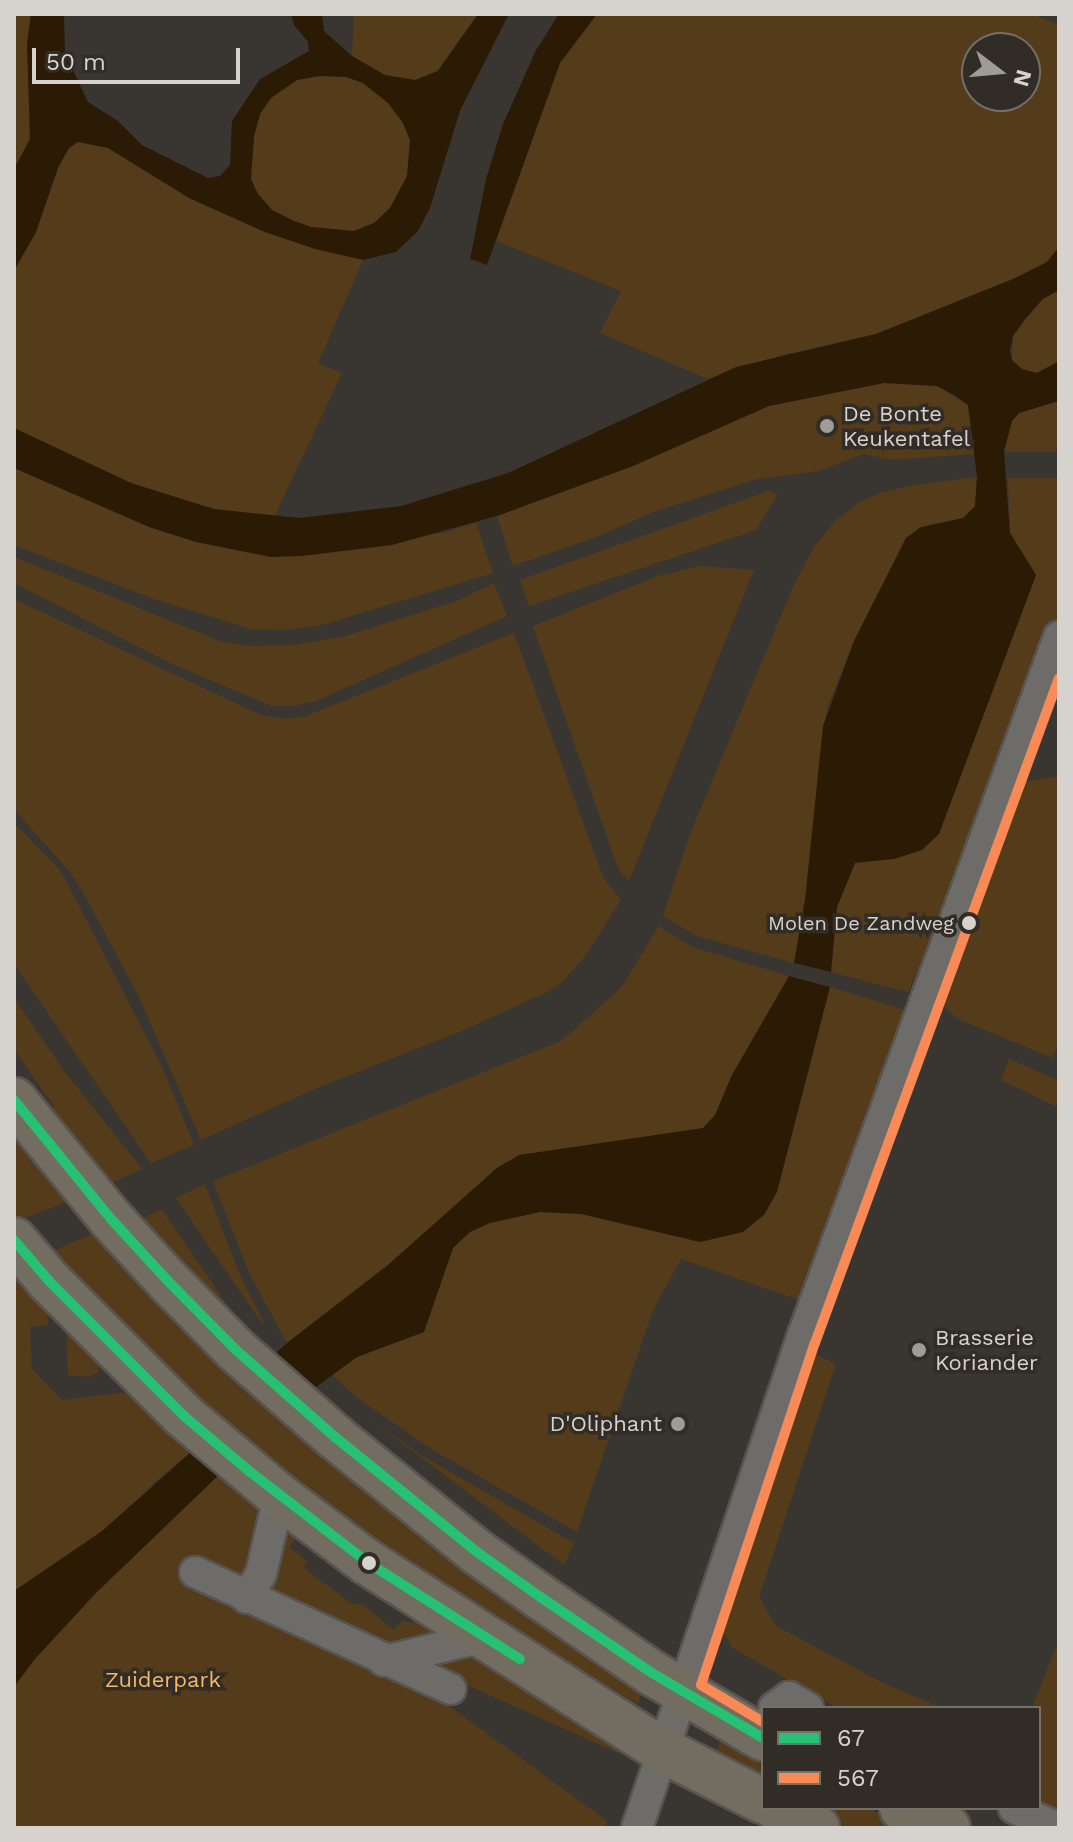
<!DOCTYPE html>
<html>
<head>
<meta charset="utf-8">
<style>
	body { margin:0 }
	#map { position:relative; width:1073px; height:1842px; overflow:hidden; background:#393632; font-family:"Work Sans",sans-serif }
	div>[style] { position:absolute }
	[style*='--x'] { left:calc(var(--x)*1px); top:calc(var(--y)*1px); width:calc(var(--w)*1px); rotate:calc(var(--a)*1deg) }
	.green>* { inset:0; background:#543c1a }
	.water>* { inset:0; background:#2c1b04 }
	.roads { filter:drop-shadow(2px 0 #575451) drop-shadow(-2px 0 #575451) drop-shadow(0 2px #575451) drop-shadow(0 -2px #575451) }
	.street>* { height:30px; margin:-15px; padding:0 15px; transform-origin:15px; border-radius:15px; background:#6e6c69 }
	.primary>* { height:44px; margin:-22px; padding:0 22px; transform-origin:22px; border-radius:22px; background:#736c60 }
	.bus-1>* { height:10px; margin:-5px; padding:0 5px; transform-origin:5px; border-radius:5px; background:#26c172 }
	.bus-2>* { height:10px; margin:-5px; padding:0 5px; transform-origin:5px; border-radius:5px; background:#f98a56 }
	.dots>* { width:22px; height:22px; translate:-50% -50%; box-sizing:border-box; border:4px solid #312c25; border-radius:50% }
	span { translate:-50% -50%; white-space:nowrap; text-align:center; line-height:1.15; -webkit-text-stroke:7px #312c25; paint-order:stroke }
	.bus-label { font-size:20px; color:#d6d3ce }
	.right { translate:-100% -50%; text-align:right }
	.poi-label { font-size:22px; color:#d6d3ce }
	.left { translate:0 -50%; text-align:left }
	.park-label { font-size:22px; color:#f7b763 }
	.frame { position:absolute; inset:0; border:16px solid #d6d3ce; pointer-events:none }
	.legend { position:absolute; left:761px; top:1706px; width:280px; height:104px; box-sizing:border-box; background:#312c25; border:2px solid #736f69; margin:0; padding:10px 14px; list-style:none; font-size:24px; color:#d6d3ce }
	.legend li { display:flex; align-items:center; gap:16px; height:40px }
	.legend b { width:40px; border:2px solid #736f69 }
	.north { position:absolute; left:961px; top:32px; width:80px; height:80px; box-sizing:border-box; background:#312c25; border:2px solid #736f69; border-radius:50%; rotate:106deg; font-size:22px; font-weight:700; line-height:32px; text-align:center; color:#d6d3ce }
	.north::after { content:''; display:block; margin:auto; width:28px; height:36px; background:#9f9c97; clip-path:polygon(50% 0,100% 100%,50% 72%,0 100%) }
	.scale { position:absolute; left:32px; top:48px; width:208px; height:36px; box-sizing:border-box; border:4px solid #d6d3ce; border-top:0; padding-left:10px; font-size:24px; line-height:28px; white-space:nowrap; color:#d6d3ce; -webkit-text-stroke:6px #312c25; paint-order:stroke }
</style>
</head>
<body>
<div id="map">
	<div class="green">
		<i style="clip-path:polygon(14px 14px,31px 14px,27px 44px,30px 139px,14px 169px)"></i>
		<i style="clip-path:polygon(354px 14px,478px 14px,437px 71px,415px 80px,385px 75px,352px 56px)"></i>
		<i style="clip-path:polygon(evenodd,597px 14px,1032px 14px,1059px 25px,1059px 247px,1047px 262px,1013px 279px,876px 334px,786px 354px,708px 379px,600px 333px,621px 291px,496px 241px,560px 63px,597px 14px,977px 48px,1025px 48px,1025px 96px,977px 96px,977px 48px)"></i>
		<i style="clip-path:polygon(320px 76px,346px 77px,363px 83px,388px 103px,403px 123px,410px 140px,407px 176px,390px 208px,374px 223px,354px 231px,311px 227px,292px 220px,272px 210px,258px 194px,251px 179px,254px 136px,260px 114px,271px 97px,298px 80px)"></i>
		<i style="clip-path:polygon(78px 142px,108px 148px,189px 198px,264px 232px,363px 260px,318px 363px,342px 373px,274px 517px,214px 509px,167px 495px,131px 483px,14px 428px,14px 271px,36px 232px,58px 168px,69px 148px)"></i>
		<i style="clip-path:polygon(1059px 290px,1059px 361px,1037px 373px,1022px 369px,1012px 360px,1013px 336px,1043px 298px)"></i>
		<i style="clip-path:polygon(884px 383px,937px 386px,968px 405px,974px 454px,891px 460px,864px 454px,818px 471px,757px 479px,653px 512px,594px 538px,513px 566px,497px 516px,633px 466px,768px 406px)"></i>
		<i style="clip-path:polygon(1059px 401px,1059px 452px,1004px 452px,1012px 421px,1019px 413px)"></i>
		<i style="clip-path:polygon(14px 468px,149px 527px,196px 542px,271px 557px,448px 532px,476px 523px,493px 573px,322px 625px,282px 630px,251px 629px,151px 598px,14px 545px)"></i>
		<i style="clip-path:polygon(977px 477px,975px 506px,970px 515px,906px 538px,854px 641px,827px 707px,805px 900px,794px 963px,697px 936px,663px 916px,688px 839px,793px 587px,814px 547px,835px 521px,858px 503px,880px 493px,914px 485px)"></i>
		<i style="clip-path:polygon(1008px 478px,1059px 478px,1059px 614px,966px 865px,908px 992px,831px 972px,837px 907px,855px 863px,939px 834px,1036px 575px,1010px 533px)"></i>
		<i style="clip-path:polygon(768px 491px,778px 494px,756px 530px,529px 606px,520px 580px)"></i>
		<i style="clip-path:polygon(14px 557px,220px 641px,247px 646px,292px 645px,342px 637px,457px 601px,494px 583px,507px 616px,316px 701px,294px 706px,272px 706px,172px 664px,14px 583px)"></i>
		<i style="clip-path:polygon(699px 566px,754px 570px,629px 881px,619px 871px,533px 626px,658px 576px)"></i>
		<i style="clip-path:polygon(14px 599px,261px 715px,286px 719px,306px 716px,514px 633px,603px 877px,621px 900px,585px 956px,562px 982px,547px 992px,464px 1030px,317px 1088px,201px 1140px,139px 997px,84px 894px,70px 872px,14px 809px)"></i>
		<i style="clip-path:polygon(1059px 776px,1059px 1041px,1053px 1058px,958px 1019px,943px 1005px,1023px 782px)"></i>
		<i style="clip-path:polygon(14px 823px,60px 870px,74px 896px,164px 1071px,194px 1145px,151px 1163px,14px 964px)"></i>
		<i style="clip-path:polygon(659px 926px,692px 947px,789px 976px,732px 1075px,715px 1115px,703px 1128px,679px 1134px,519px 1155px,497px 1168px,388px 1265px,287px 1343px,249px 1273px,213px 1181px,561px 1041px,621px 988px)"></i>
		<i style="clip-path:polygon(830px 987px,909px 1011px,799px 1300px,681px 1259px,653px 1310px,577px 1532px,431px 1449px,355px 1396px,332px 1375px,357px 1357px,424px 1332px,453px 1248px,470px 1232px,490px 1223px,540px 1212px,581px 1214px,777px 1192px)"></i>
		<i style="clip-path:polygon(14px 998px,62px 1068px,142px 1169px,107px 1185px,59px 1143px,53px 1105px,14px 1049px)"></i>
		<i style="clip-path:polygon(1009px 1059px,1059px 1081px,1059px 1108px,1001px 1080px)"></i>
		<i style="clip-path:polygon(14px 1130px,72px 1200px,14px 1222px)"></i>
		<i style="clip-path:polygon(205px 1184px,240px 1275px,264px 1323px,263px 1325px,176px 1198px)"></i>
		<i style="clip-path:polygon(158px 1211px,163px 1211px,249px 1337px,137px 1221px)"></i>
		<i style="clip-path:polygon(101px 1230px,644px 1683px,638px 1704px,507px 1625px,404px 1570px,127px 1344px,46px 1254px)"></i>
		<i style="clip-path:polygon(14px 1267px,47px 1305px,48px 1325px,30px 1327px,32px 1369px,62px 1400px,129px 1392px,199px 1445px,150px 1486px,227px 1467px,295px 1539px,289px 1547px,307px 1561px,304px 1568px,352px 1604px,362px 1604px,394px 1630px,402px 1621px,432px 1625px,448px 1636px,388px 1650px,356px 1638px,607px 1821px,605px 1828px,14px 1828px)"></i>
		<i style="clip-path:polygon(66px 1326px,101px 1362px,98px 1372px,89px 1377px,68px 1375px)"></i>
		<i style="clip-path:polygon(814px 1354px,836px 1364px,759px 1597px,776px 1626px,883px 1683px,942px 1708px,838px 1708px,733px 1648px,722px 1631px)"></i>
		<i style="clip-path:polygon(362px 1413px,424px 1457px,574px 1543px,564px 1565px)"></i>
		<i style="clip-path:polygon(1059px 1639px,1059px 1813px,1039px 1804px,1039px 1708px,1032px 1708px)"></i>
		<i style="clip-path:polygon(456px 1655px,476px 1656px,623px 1746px,618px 1753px,427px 1667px)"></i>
		<i style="clip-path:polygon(723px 1735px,763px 1753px,763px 1787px,714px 1757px)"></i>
		<i style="clip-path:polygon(807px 1808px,868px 1808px,908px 1828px,848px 1828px)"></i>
	</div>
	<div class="water">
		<i style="clip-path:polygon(evenodd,31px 14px,64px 14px,65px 53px,88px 102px,118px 121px,142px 145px,208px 178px,220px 176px,230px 165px,232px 121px,260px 79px,309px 51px,308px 42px,294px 25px,291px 14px,322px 14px,324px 31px,352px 56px,385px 75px,415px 80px,438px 71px,478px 14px,509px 14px,460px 111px,430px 208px,418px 231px,396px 252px,363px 260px,315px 249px,265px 232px,189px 198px,108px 148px,78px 142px,69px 148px,58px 168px,36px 232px,14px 271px,14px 169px,30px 139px,27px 43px,31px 14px,320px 76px,346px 77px,363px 83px,388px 103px,403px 123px,410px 140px,407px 176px,390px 208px,374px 223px,354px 231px,311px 227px,292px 220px,272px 210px,258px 194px,251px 179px,254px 136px,260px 114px,271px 98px,297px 80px,320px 76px)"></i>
		<i style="clip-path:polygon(559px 14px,597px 14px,560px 63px,487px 265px,470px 259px,486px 179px,503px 124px,536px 50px)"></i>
		<i style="clip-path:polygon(1059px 247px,1059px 290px,1043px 299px,1025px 319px,1013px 336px,1010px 351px,1012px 360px,1022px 369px,1037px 373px,1059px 361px,1059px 401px,1019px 413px,1012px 421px,1004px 451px,1010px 533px,1036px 575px,939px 834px,922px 850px,894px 859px,855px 863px,837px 907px,831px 972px,794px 963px,805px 900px,823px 726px,854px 641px,906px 538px,921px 527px,963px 518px,975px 506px,977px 477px,968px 405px,954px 395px,937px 386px,884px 383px,769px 406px,633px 466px,497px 516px,392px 545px,302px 556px,271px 557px,196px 542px,149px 527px,14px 468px,14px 428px,131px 483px,214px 509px,299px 518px,401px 506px,508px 473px,736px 367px,876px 334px,1013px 279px,1047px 262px)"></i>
		<i style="clip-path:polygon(789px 976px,830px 987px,777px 1192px,764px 1215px,743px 1232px,700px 1242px,581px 1214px,540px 1212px,490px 1223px,470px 1232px,453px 1248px,424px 1332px,357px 1357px,293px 1404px,246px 1380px,287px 1343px,388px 1265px,497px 1168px,519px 1155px,703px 1128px,715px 1115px,732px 1075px)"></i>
		<i style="clip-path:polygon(199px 1445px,248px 1447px,95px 1594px,35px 1659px,14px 1687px,14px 1591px,102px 1531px)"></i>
	</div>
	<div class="roads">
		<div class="street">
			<i style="--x:195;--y:1572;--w:281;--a:24.6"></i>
			<i style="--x:247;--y:1598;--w:28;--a:-60"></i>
			<i style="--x:261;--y:1574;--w:80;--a:-77"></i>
			<i style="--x:384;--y:1661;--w:103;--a:-13.5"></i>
			<i style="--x:774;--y:1708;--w:19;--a:-36"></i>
			<i style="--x:789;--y:1697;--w:22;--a:30"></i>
			<i style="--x:1014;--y:1808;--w:48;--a:24.4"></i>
			<i style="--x:637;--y:1828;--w:517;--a:-71.39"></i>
			<i style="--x:802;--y:1338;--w:747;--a:-69.87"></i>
		</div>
		<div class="primary">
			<i style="--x:14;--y:1100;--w:154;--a:50.8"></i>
			<i style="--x:111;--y:1219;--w:83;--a:47.4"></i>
			<i style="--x:167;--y:1280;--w:98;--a:45.4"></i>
			<i style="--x:236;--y:1350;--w:132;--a:41.3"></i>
			<i style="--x:335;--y:1437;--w:183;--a:39"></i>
			<i style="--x:477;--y:1552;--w:76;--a:35.4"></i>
			<i style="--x:539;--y:1596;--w:137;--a:34.3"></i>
			<i style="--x:652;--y:1673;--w:129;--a:30.4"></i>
			<i style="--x:14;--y:1240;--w:54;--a:49.5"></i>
			<i style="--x:49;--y:1281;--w:191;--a:45"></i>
			<i style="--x:184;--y:1416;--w:124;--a:40.1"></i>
			<i style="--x:279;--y:1496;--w:110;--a:36.9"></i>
			<i style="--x:367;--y:1562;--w:352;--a:32.5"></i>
			<i style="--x:664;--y:1751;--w:111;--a:26.8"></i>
			<i style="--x:776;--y:1808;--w:46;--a:26"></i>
			<i style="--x:902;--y:1808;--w:50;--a:23.5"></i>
		</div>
	</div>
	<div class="bus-1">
		<i style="--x:14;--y:1100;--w:154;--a:50.8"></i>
		<i style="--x:111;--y:1219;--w:83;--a:47.4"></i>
		<i style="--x:167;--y:1280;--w:98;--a:45.4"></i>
		<i style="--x:236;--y:1350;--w:132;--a:41.3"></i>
		<i style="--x:335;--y:1437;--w:183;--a:39"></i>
		<i style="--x:477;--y:1552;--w:76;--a:35.4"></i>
		<i style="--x:539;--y:1596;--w:137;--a:34.3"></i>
		<i style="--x:652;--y:1673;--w:129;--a:30.4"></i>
		<i style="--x:14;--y:1240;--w:54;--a:49.5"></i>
		<i style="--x:49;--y:1281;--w:191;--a:45"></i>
		<i style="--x:184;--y:1416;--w:85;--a:40.2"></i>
		<i style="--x:249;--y:1471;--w:149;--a:37.6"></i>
		<i style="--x:367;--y:1562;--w:181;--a:32.4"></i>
	</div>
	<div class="bus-2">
		<i style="--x:763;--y:1722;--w:72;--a:-149.2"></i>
		<i style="--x:701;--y:1685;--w:360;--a:-71.6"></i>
		<i style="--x:815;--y:1343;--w:708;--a:-69.85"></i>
	</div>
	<div class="dots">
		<i style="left:827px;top:426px;background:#9f9c97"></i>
		<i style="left:969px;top:923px;background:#d6d3ce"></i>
		<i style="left:919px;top:1350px;background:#9f9c97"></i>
		<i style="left:678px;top:1424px;background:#9f9c97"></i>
		<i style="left:369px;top:1563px;background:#d6d3ce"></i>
	</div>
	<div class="bus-label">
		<span class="right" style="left:954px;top:923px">Molen De Zandweg</span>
	</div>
	<div class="poi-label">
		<span class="left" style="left:843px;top:426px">De Bonte<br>Keukentafel</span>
		<span class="left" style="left:935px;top:1350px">Brasserie<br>Koriander</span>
		<span class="right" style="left:662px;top:1424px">D'Oliphant</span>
	</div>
	<div class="park-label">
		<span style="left:163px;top:1680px">Zuiderpark</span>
	</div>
	<div class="frame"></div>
	<ul class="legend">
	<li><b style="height:10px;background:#26c172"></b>67</li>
	<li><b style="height:10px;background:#f98a56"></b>567</li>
	</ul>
	<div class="north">N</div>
	<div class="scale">50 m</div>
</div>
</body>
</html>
